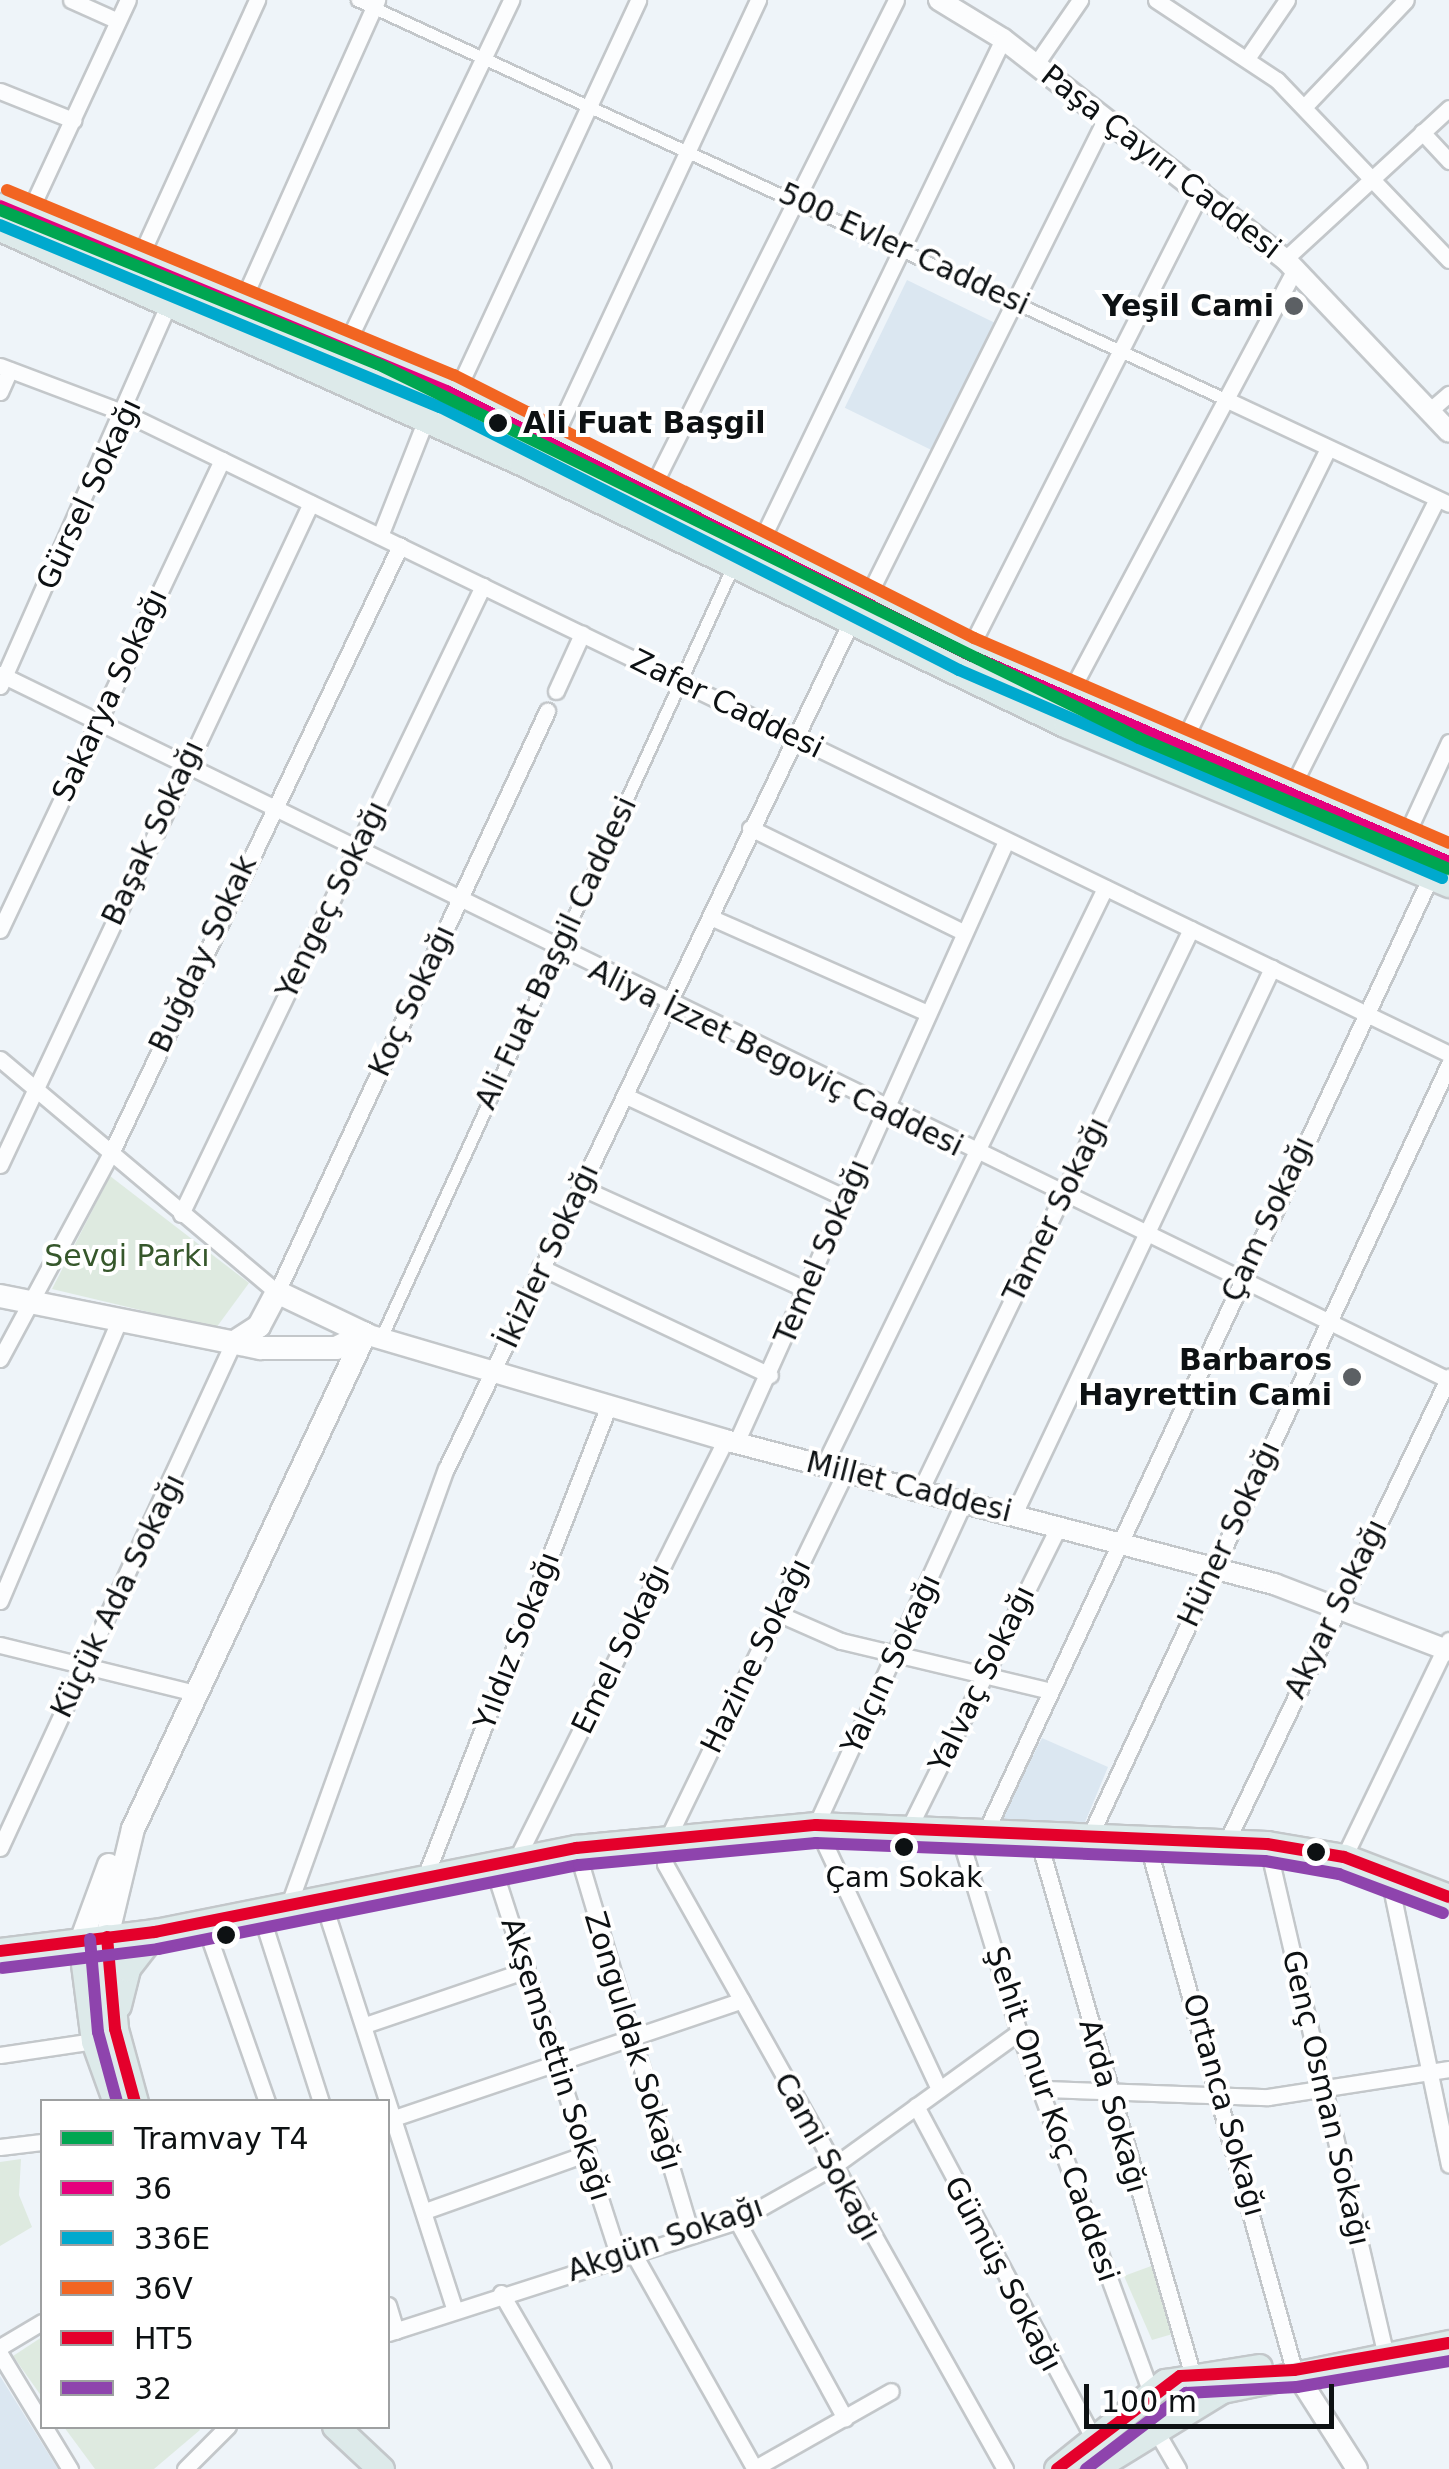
<!DOCTYPE html>
<html>
<head>
<meta charset="utf-8">
<style>
	body { margin:0 }
	#map { position:relative; width:1449px; height:2469px; overflow:hidden; background:#eef4f9; font-family:"DejaVu Sans",sans-serif }
	div>[style] { position:absolute }
	[style*='--x'] { left:calc(var(--x)*1px); top:calc(var(--y)*1px); width:calc(var(--w)*1px); rotate:calc(var(--a)*1deg) }
	.built>* { inset:0; background:#dbe7f1; transform-origin:0 0 }
	.green>* { inset:0; background:#deeae0 }
	.roads { filter:drop-shadow(2px 0 #c3c7ca) drop-shadow(-2px 0 #c3c7ca) drop-shadow(0 2px #c3c7ca) drop-shadow(0 -2px #c3c7ca) }
	.pedestrian>* { height:11px; margin:-5.5px; padding:0 5.5px; transform-origin:5.5px; border-radius:5.5px; background:#fcfdfe }
	.minor>* { height:15px; margin:-7.5px; padding:0 7.5px; transform-origin:7.5px; border-radius:7.5px; background:#fcfdfe }
	.tertiary>* { height:20px; margin:-10px; padding:0 10px; transform-origin:10px; border-radius:10px; background:#fcfdfe }
	.secondary>* { height:22px; margin:-11px; padding:0 11px; transform-origin:11px; border-radius:11px; background:#fcfdfe }
	.primary>* { height:25px; margin:-12.5px; padding:0 12.5px; transform-origin:12.5px; border-radius:12.5px; background:#ddeaea }
	.bus-1>* { height:12px; margin:-6px; padding:0 6px; transform-origin:6px; border-radius:6px; background:#e5007d }
	.bus-2>* { height:12px; margin:-6px; padding:0 6px; transform-origin:6px; border-radius:6px; background:#00a9ce }
	.bus-3>* { height:12px; margin:-6px; padding:0 6px; transform-origin:6px; border-radius:6px; background:#f26522 }
	.bus-4>* { height:12px; margin:-6px; padding:0 6px; transform-origin:6px; border-radius:6px; background:#e4002b }
	.bus-5>* { height:12px; margin:-6px; padding:0 6px; transform-origin:6px; border-radius:6px; background:#8e44ad }
	.tram-1>* { height:12px; margin:-6px; padding:0 6px; transform-origin:6px; border-radius:6px; background:#00a651 }
	.dots>* { width:28px; height:28px; translate:-50% -50%; box-sizing:border-box; border:5px solid #fff; border-radius:50% }
	span { translate:-50% -50%; white-space:nowrap; text-align:center; line-height:1.15; -webkit-text-stroke:8px #fff; paint-order:stroke }
	.bus-label { font-size:28px; color:#0d1113 }
	.street-label { font-size:30px; color:#0d1113 }
	.poi-label { font-size:30px; color:#0d1113; font-weight:700 }
	.right { translate:-100% -50%; text-align:right }
	.stop-label { font-size:30px; color:#0d1113; font-weight:700 }
	.left { translate:0 -50%; text-align:left }
	.park-label { font-size:30px; color:#36572b }
	.legend { position:absolute; left:40px; top:2099px; width:350px; height:330px; box-sizing:border-box; background:#fff; border:2px solid #9ea0a1; margin:0; padding:12px 18px; list-style:none; font-size:30px; color:#0d1113 }
	.legend li { display:flex; align-items:center; gap:20px; height:50px }
	.legend b { width:50px; border:2px solid #9ea0a1 }
	.scale { position:absolute; left:1084px; top:2384px; width:250px; height:45px; box-sizing:border-box; border:5px solid #0d1113; border-top:0; padding-left:12px; font-size:30px; line-height:35px; white-space:nowrap; color:#0d1113; -webkit-text-stroke:8px #fff; paint-order:stroke }
</style>
</head>
<body>
<div id="map">
	<div class="built">
		<i style="left:907px;top:280px;width:97px;height:142px;rotate:26deg"></i>
		<i style="clip-path:polygon(1042px 1738px,1108px 1767px,1083px 1827px,999px 1822px)"></i>
		<i style="clip-path:polygon(0 2376px,38px 2437px,58px 2469px,0 2469px)"></i>
	</div>
	<div class="green">
		<i style="clip-path:polygon(110px 1176px,249px 1283px,216px 1328px,52px 1289px)"></i>
		<i style="clip-path:polygon(21px 2159px,19px 2195px,32px 2227px,0 2246px,0 2162px)"></i>
		<i style="clip-path:polygon(1154px 2265px,1176px 2333px,1152px 2340px,1124px 2276px)"></i>
		<i style="clip-path:polygon(42px 2337px,42px 2397px,13px 2356px)"></i>
		<i style="clip-path:polygon(64px 2427px,198px 2426px,200px 2430px,154px 2469px,95px 2469px)"></i>
	</div>
	<div class="roads">
		<div class="pedestrian">
			<i style="--x:357;--y:0;--w:955;--a:24.69"></i>
			<i style="--x:381;--y:1338;--w:846;--a:-65.49"></i>
		</div>
		<div class="minor">
			<i style="--x:71;--y:0;--w:51;--a:24.1"></i>
			<i style="--x:1156;--y:0;--w:145;--a:33.5"></i>
			<i style="--x:1277;--y:80;--w:249;--a:46.3"></i>
			<i style="--x:1248;--y:57;--w:69;--a:-55.6"></i>
			<i style="--x:1036;--y:64;--w:78;--a:-55.5"></i>
			<i style="--x:0;--y:91;--w:79;--a:21.7"></i>
			<i style="--x:1305;--y:106;--w:146;--a:-46.4"></i>
			<i style="--x:1422;--y:132;--w:40;--a:47"></i>
			<i style="--x:28;--y:215;--w:237;--a:-65.1"></i>
			<i style="--x:139;--y:259;--w:285;--a:-65.5"></i>
			<i style="--x:1285;--y:259;--w:223;--a:-42.6"></i>
			<i style="--x:242;--y:302;--w:331;--a:-65.9"></i>
			<i style="--x:345;--y:347;--w:385;--a:-64.4"></i>
			<i style="--x:0;--y:366;--w:136;--a:20.7"></i>
			<i style="--x:127;--y:414;--w:1469;--a:25.83"></i>
			<i style="--x:0;--y:392;--w:24;--a:-66"></i>
			<i style="--x:455;--y:395;--w:435;--a:-65.1"></i>
			<i style="--x:1225;--y:399;--w:247;--a:25.1"></i>
			<i style="--x:1428;--y:412;--w:28;--a:-41"></i>
			<i style="--x:551;--y:444;--w:490;--a:-65"></i>
			<i style="--x:649;--y:494;--w:552;--a:-63.43"></i>
			<i style="--x:380;--y:536;--w:126;--a:-68.5"></i>
			<i style="--x:758;--y:547;--w:564;--a:-64.25"></i>
			<i style="--x:864;--y:604;--w:543;--a:-63.53"></i>
			<i style="--x:967;--y:654;--w:520;--a:-63.14"></i>
			<i style="--x:0;--y:674;--w:1612;--a:25.98"></i>
			<i style="--x:0;--y:686;--w:423;--a:-66.2"></i>
			<i style="--x:556;--y:691;--w:63;--a:-65.5"></i>
			<i style="--x:1066;--y:700;--w:488;--a:-62"></i>
			<i style="--x:1180;--y:748;--w:334;--a:-63.7"></i>
			<i style="--x:1289;--y:793;--w:329;--a:-63.3"></i>
			<i style="--x:750;--y:828;--w:233;--a:26"></i>
			<i style="--x:1403;--y:842;--w:110;--a:-65.3"></i>
			<i style="--x:710;--y:917;--w:233;--a:23.8"></i>
			<i style="--x:0;--y:930;--w:520;--a:-64.72"></i>
			<i style="--x:0;--y:1059;--w:362;--a:40.1"></i>
			<i style="--x:277;--y:1292;--w:641;--a:-65.07"></i>
			<i style="--x:626;--y:1096;--w:242;--a:24.9"></i>
			<i style="--x:0;--y:1165;--w:731;--a:-64.84"></i>
			<i style="--x:580;--y:1187;--w:247;--a:24.4"></i>
			<i style="--x:181;--y:1214;--w:697;--a:-64.32"></i>
			<i style="--x:540;--y:1267;--w:254;--a:25.2"></i>
			<i style="--x:0;--y:1359;--w:232;--a:-61.7"></i>
			<i style="--x:110;--y:1155;--w:675;--a:-64.54"></i>
			<i style="--x:736;--y:1443;--w:660;--a:-65.84"></i>
			<i style="--x:824;--y:1465;--w:642;--a:-64.03"></i>
			<i style="--x:846;--y:1471;--w:411;--a:115.9"></i>
			<i style="--x:666;--y:1841;--w:23;--a:92"></i>
			<i style="--x:665;--y:1864;--w:694;--a:60.66"></i>
			<i style="--x:920;--y:1491;--w:624;--a:-64.26"></i>
			<i style="--x:1014;--y:1514;--w:604;--a:-64.71"></i>
			<i style="--x:0;--y:1601;--w:304;--a:-67"></i>
			<i style="--x:777;--y:1613;--w:70;--a:23.6"></i>
			<i style="--x:841;--y:1641;--w:212;--a:13.4"></i>
			<i style="--x:0;--y:1645;--w:201;--a:13.8"></i>
			<i style="--x:907;--y:1832;--w:342;--a:-63.6"></i>
			<i style="--x:959;--y:1835;--w:206;--a:73.1"></i>
			<i style="--x:1019;--y:2032;--w:383;--a:69.9"></i>
			<i style="--x:984;--y:1835;--w:1058;--a:-65.01"></i>
			<i style="--x:1038;--y:1839;--w:556;--a:73.91"></i>
			<i style="--x:1088;--y:1840;--w:856;--a:-65.05"></i>
			<i style="--x:1147;--y:1842;--w:548;--a:74.44"></i>
			<i style="--x:1226;--y:1843;--w:517;--a:-64.43"></i>
			<i style="--x:1267;--y:1844;--w:522;--a:76.92"></i>
			<i style="--x:0;--y:1848;--w:556;--a:-65.23"></i>
			<i style="--x:576;--y:1848;--w:402;--a:73.4"></i>
			<i style="--x:1344;--y:1857;--w:241;--a:-64.2"></i>
			<i style="--x:517;--y:1858;--w:467;--a:-63.5"></i>
			<i style="--x:492;--y:1864;--w:411;--a:72.1"></i>
			<i style="--x:1388;--y:1873;--w:298;--a:78.2"></i>
			<i style="--x:425;--y:1877;--w:507;--a:-68.7"></i>
			<i style="--x:322;--y:1899;--w:432;--a:72.1"></i>
			<i style="--x:288;--y:1907;--w:466;--a:-70.2"></i>
			<i style="--x:446;--y:1469;--w:937;--a:-64.45"></i>
			<i style="--x:260;--y:1912;--w:200;--a:72.2"></i>
			<i style="--x:204;--y:1923;--w:190;--a:70.6"></i>
			<i style="--x:365;--y:2025;--w:171;--a:-18.8"></i>
			<i style="--x:0;--y:2055;--w:95;--a:-8.5"></i>
			<i style="--x:939;--y:2089;--w:291;--a:-115"></i>
			<i style="--x:816;--y:1825;--w:355;--a:-65.4"></i>
			<i style="--x:1046;--y:2089;--w:222;--a:2.1"></i>
			<i style="--x:1268;--y:2097;--w:183;--a:-8.8"></i>
			<i style="--x:916;--y:2106;--w:378;--a:61.9"></i>
			<i style="--x:394;--y:2118;--w:367;--a:-18.7"></i>
			<i style="--x:0;--y:2147;--w:42;--a:-6.8"></i>
			<i style="--x:425;--y:2211;--w:173;--a:-19.6"></i>
			<i style="--x:737;--y:2221;--w:225;--a:61.3"></i>
			<i style="--x:632;--y:2251;--w:250;--a:60.6"></i>
			<i style="--x:501;--y:2293;--w:203;--a:59.9"></i>
			<i style="--x:388;--y:2305;--w:27;--a:73"></i>
			<i style="--x:388;--y:2333;--w:367;--a:-17.8"></i>
			<i style="--x:737;--y:2221;--w:108;--a:-29.4"></i>
			<i style="--x:831;--y:2168;--w:232;--a:-35.9"></i>
			<i style="--x:0;--y:2347;--w:49;--a:-30.8"></i>
			<i style="--x:0;--y:2354;--w:135;--a:58.7"></i>
			<i style="--x:1156;--y:2431;--w:44;--a:59.9"></i>
			<i style="--x:755;--y:2468;--w:156;--a:-29.5"></i>
			<i style="--x:185;--y:2469;--w:61;--a:-45"></i>
		</div>
		<div class="tertiary">
			<i style="--x:939;--y:0;--w:75;--a:31.4"></i>
			<i style="--x:1003;--y:39;--w:358;--a:38"></i>
			<i style="--x:1285;--y:259;--w:238;--a:46.5"></i>
			<i style="--x:365;--y:1334;--w:375;--a:16.4"></i>
			<i style="--x:725;--y:1440;--w:568;--a:14.7"></i>
			<i style="--x:1274;--y:1584;--w:187;--a:20.9"></i>
			<i style="--x:1294;--y:2370;--w:117;--a:57.5"></i>
		</div>
		<div class="secondary">
			<i style="--x:0;--y:1296;--w:266;--a:11.3"></i>
			<i style="--x:261;--y:1348;--w:75;--a:0"></i>
			<i style="--x:336;--y:1348;--w:32;--a:-26"></i>
			<i style="--x:233;--y:1343;--w:31;--a:-33"></i>
			<i style="--x:259;--y:1326;--w:38;--a:-62"></i>
			<i style="--x:277;--y:1292;--w:98;--a:25.5"></i>
			<i style="--x:107;--y:1937;--w:111;--a:-76.5"></i>
			<i style="--x:133;--y:1829;--w:547;--a:-64.89"></i>
			<i style="--x:81;--y:1941;--w:81;--a:-69.8"></i>
		</div>
		<div class="primary">
			<i style="--x:0;--y:206;--w:484;--a:22.5"></i>
			<i style="--x:447;--y:391;--w:583;--a:26.83"></i>
			<i style="--x:967;--y:654;--w:525;--a:23.34"></i>
			<i style="--x:0;--y:228;--w:571;--a:24.19"></i>
			<i style="--x:521;--y:462;--w:606;--a:25.72"></i>
			<i style="--x:1067;--y:725;--w:414;--a:22.6"></i>
			<i style="--x:107;--y:1937;--w:92;--a:85"></i>
			<i style="--x:115;--y:2029;--w:76;--a:74.7"></i>
			<i style="--x:81;--y:1941;--w:101;--a:82.6"></i>
			<i style="--x:94;--y:2041;--w:65;--a:70.2"></i>
			<i style="--x:0;--y:1951;--w:156;--a:-7"></i>
			<i style="--x:155;--y:1932;--w:429;--a:-11.3"></i>
			<i style="--x:576;--y:1848;--w:241;--a:-5.5"></i>
			<i style="--x:816;--y:1825;--w:451;--a:2.4"></i>
			<i style="--x:1267;--y:1844;--w:78;--a:9.6"></i>
			<i style="--x:1344;--y:1857;--w:112;--a:20.9"></i>
			<i style="--x:118;--y:2005;--w:38;--a:-76"></i>
			<i style="--x:127;--y:1968;--w:46;--a:-52.1"></i>
			<i style="--x:335;--y:2426;--w:63;--a:43.1"></i>
			<i style="--x:1057;--y:2469;--w:139;--a:-38.9"></i>
			<i style="--x:1165;--y:2382;--w:95;--a:-9.1"></i>
			<i style="--x:1093;--y:2469;--w:151;--a:-31.5"></i>
			<i style="--x:1222;--y:2390;--w:232;--a:-11.7"></i>
		</div>
	</div>
	<div class="bus-1">
		<i style="--x:0;--y:206;--w:484;--a:22.5"></i>
		<i style="--x:447;--y:391;--w:583;--a:26.83"></i>
		<i style="--x:967;--y:654;--w:525;--a:23.34"></i>
	</div>
	<div class="bus-2">
		<i style="--x:0;--y:225;--w:476;--a:22.5"></i>
		<i style="--x:440;--y:407;--w:582;--a:26.87"></i>
		<i style="--x:959;--y:670;--w:526;--a:23.3"></i>
	</div>
	<div class="bus-3">
		<i style="--x:7;--y:190;--w:484;--a:22.5"></i>
		<i style="--x:454;--y:375;--w:583;--a:26.83"></i>
		<i style="--x:974;--y:638;--w:517;--a:23.34"></i>
	</div>
	<div class="bus-4">
		<i style="--x:107;--y:1937;--w:92;--a:85"></i>
		<i style="--x:115;--y:2029;--w:76;--a:74.7"></i>
		<i style="--x:0;--y:1951;--w:156;--a:-7"></i>
		<i style="--x:155;--y:1932;--w:429;--a:-11.3"></i>
		<i style="--x:576;--y:1848;--w:241;--a:-5.5"></i>
		<i style="--x:816;--y:1825;--w:451;--a:2.4"></i>
		<i style="--x:1267;--y:1844;--w:78;--a:9.6"></i>
		<i style="--x:1344;--y:1857;--w:112;--a:20.9"></i>
		<i style="--x:1057;--y:2469;--w:154;--a:-37.1"></i>
		<i style="--x:1180;--y:2376;--w:114;--a:-3"></i>
		<i style="--x:1294;--y:2370;--w:157;--a:-9.9"></i>
	</div>
	<div class="bus-5">
		<i style="--x:90;--y:1939;--w:93;--a:85.1"></i>
		<i style="--x:98;--y:2032;--w:73;--a:74.8"></i>
		<i style="--x:2;--y:1968;--w:157;--a:-6.9"></i>
		<i style="--x:158;--y:1949;--w:429;--a:-11.3"></i>
		<i style="--x:579;--y:1865;--w:238;--a:-5.3"></i>
		<i style="--x:816;--y:1843;--w:449;--a:2.3"></i>
		<i style="--x:1265;--y:1861;--w:75;--a:10"></i>
		<i style="--x:1339;--y:1874;--w:111;--a:20.6"></i>
		<i style="--x:1086;--y:2469;--w:126;--a:-37.2"></i>
		<i style="--x:1186;--y:2393;--w:111;--a:-3.1"></i>
		<i style="--x:1297;--y:2387;--w:154;--a:-9.7"></i>
	</div>
	<div class="tram-1">
		<i style="--x:0;--y:210;--w:408;--a:22.2"></i>
		<i style="--x:378;--y:364;--w:848;--a:26.17"></i>
		<i style="--x:1139;--y:738;--w:337;--a:22.9"></i>
	</div>
	<div class="dots">
		<i style="left:1294px;top:306px;background:#5c6064"></i>
		<i style="left:498px;top:423px;background:#0d1113"></i>
		<i style="left:1352px;top:1377px;background:#5c6064"></i>
		<i style="left:904px;top:1847px;background:#0d1113"></i>
		<i style="left:1316px;top:1852px;background:#0d1113"></i>
		<i style="left:226px;top:1935px;background:#0d1113"></i>
	</div>
	<div class="bus-label">
		<span style="left:904px;top:1878px">Çam Sokak</span>
	</div>
	<div class="street-label">
		<span style="left:1161px;top:162px;rotate:38deg">Paşa Çayırı Caddesi</span>
		<span style="left:904px;top:249px;rotate:25deg">500 Evler Caddesi</span>
		<span style="left:89px;top:494px;rotate:-65deg">Gürsel Sokağı</span>
		<span style="left:110px;top:695px;rotate:-65deg">Sakarya Sokağı</span>
		<span style="left:727px;top:704px;rotate:26deg">Zafer Caddesi</span>
		<span style="left:153px;top:833px;rotate:-65deg">Başak Sokağı</span>
		<span style="left:332px;top:900px;rotate:-64deg">Yengeç Sokağı</span>
		<span style="left:556px;top:953px;rotate:-65deg">Ali Fuat Başgil Caddesi</span>
		<span style="left:203px;top:954px;rotate:-65deg">Buğday Sokak</span>
		<span style="left:412px;top:1001px;rotate:-65deg">Koç Sokağı</span>
		<span style="left:776px;top:1058px;rotate:26deg">Aliya İzzet Begoviç Caddesi</span>
		<span style="left:1056px;top:1210px;rotate:-64deg">Tamer Sokağı</span>
		<span style="left:1268px;top:1219px;rotate:-65deg">Çam Sokağı</span>
		<span style="left:822px;top:1252px;rotate:-67deg">Temel Sokağı</span>
		<span style="left:548px;top:1256px;rotate:-65deg">İkizler Sokağı</span>
		<span style="left:909px;top:1487px;rotate:14deg">Millet Caddesi</span>
		<span style="left:1229px;top:1534px;rotate:-65deg">Hüner Sokağı</span>
		<span style="left:118px;top:1596px;rotate:-64deg">Küçük Ada Sokağı</span>
		<span style="left:1336px;top:1609px;rotate:-64deg">Akyar Sokağı</span>
		<span style="left:517px;top:1641px;rotate:-69deg">Yıldız Sokağı</span>
		<span style="left:621px;top:1649px;rotate:-64deg">Emel Sokağı</span>
		<span style="left:756px;top:1656px;rotate:-64deg">Hazine Sokağı</span>
		<span style="left:891px;top:1664px;rotate:-65deg">Yalçın Sokağı</span>
		<span style="left:982px;top:1679px;rotate:-64deg">Yalvaç Sokağı</span>
		<span style="left:633px;top:2041px;rotate:73deg">Zonguldak Sokağı</span>
		<span style="left:556px;top:2059px;rotate:72deg">Akşemsettin Sokağı</span>
		<span style="left:1326px;top:2098px;rotate:77deg">Genç Osman Sokağı</span>
		<span style="left:1224px;top:2105px;rotate:74deg">Ortanca Sokağı</span>
		<span style="left:1113px;top:2106px;rotate:74deg">Arda Sokağı</span>
		<span style="left:1052px;top:2114px;rotate:71deg">Şehit Onur Koç Caddesi</span>
		<span style="left:827px;top:2157px;rotate:61deg">Cami Sokağı</span>
		<span style="left:665px;top:2239px;rotate:-19deg">Akgün Sokağı</span>
		<span style="left:1003px;top:2274px;rotate:62deg">Gümüş Sokağı</span>
	</div>
	<div class="poi-label">
		<span class="right" style="left:1274px;top:306px">Yeşil Cami</span>
		<span class="right" style="left:1332px;top:1377px">Barbaros<br>Hayrettin Cami</span>
	</div>
	<div class="stop-label">
		<span class="left" style="left:523px;top:423px">Ali Fuat Başgil</span>
	</div>
	<div class="park-label">
		<span style="left:127px;top:1256px">Sevgi Parkı</span>
	</div>
	<ul class="legend">
	<li><b style="height:12px;background:#00a651"></b>Tramvay T4</li>
	<li><b style="height:12px;background:#e5007d"></b>36</li>
	<li><b style="height:12px;background:#00a9ce"></b>336E</li>
	<li><b style="height:12px;background:#f26522"></b>36V</li>
	<li><b style="height:12px;background:#e4002b"></b>HT5</li>
	<li><b style="height:12px;background:#8e44ad"></b>32</li>
	</ul>
	<div class="scale">100 m</div>
</div>
</body>
</html>
